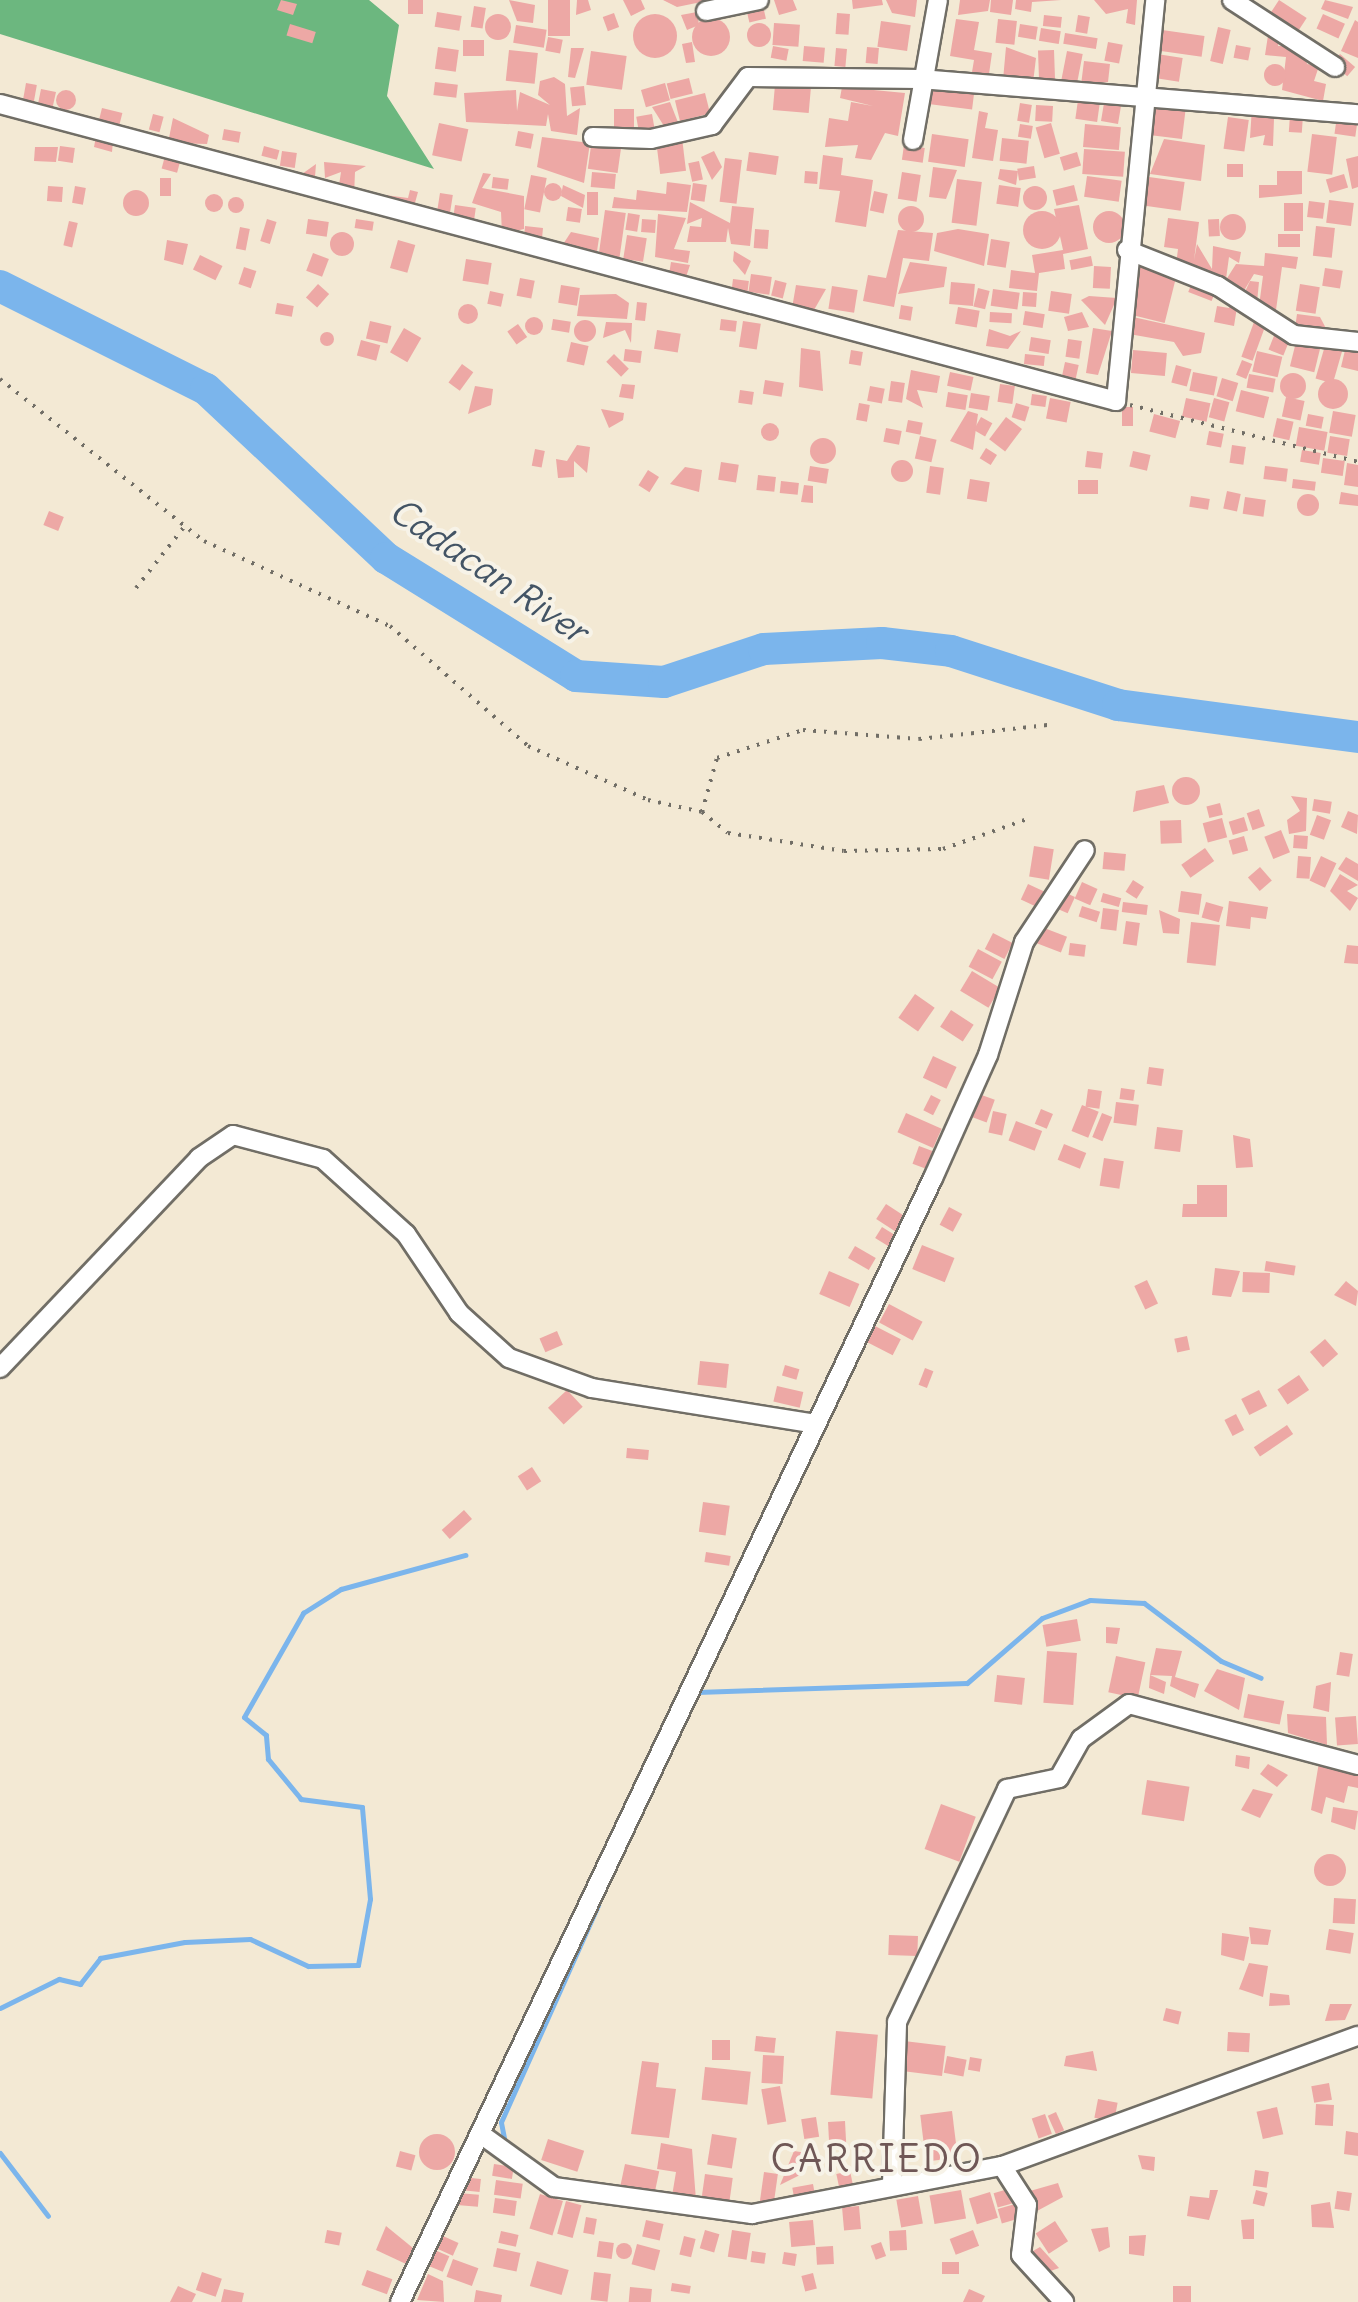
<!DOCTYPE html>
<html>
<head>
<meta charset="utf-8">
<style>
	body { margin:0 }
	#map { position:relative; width:1358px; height:2302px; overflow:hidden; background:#f3e9d4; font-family:Delius,sans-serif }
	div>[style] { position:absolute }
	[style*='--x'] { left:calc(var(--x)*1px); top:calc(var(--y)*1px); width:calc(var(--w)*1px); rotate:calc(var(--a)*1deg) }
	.forest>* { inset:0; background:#6cb77f }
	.stream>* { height:5px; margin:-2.5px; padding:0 2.5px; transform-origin:2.5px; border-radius:2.5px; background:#7bb5ec }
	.river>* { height:32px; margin:-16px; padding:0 16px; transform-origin:16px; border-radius:16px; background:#7bb5ec }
	.building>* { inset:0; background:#eda8a5; transform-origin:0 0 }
	.round { border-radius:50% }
	.path>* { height:4px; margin-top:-2px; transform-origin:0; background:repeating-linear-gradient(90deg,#716e66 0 2.5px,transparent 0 10.5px) }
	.roads { filter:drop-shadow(2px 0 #716e66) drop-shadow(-2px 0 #716e66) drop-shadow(0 2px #716e66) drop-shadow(0 -2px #716e66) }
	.street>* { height:18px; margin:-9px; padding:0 9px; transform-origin:9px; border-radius:9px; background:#fff }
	span { translate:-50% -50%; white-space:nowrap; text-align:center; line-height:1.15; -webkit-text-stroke:8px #f7f3e8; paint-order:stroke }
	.water-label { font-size:35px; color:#435465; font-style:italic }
	.quarter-label { font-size:38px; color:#6f5756; letter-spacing:2.5px }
</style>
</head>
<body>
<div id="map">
	<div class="forest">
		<i style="clip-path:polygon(0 0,369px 0,399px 25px,387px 96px,434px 169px,0 34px)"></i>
	</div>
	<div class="stream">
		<i style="--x:697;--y:1692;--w:270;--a:-1.9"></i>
		<i style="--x:967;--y:1683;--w:99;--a:-40.9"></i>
		<i style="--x:1042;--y:1618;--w:51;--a:-20.6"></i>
		<i style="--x:1090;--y:1600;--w:54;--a:3.2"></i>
		<i style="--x:1144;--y:1603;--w:96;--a:37"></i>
		<i style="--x:1221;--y:1661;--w:43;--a:23"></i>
		<i style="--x:0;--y:2008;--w:66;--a:-26.2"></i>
		<i style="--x:59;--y:1979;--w:22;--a:13"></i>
		<i style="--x:80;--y:1984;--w:33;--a:-52"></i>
		<i style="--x:100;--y:1958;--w:86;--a:-10.7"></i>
		<i style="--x:185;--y:1942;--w:65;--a:-2.6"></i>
		<i style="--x:250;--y:1939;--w:64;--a:25"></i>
		<i style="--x:308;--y:1966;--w:50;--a:-1.1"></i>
		<i style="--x:358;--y:1965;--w:67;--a:-79.7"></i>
		<i style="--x:370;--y:1899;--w:92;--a:-95"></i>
		<i style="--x:362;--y:1807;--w:62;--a:-172.5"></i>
		<i style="--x:301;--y:1799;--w:52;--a:-129.5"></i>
		<i style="--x:268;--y:1759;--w:24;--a:-95"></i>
		<i style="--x:266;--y:1735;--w:28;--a:-141"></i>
		<i style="--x:244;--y:1717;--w:120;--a:-60.4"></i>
		<i style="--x:303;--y:1613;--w:45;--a:-32.3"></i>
		<i style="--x:341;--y:1589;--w:129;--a:-15.3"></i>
		<i style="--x:505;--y:2143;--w:21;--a:-101"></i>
		<i style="--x:501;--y:2122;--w:238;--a:-65.9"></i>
		<i style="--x:0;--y:2153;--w:79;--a:52.7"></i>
	</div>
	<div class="river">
		<i style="--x:0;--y:286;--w:230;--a:26.6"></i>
		<i style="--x:206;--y:389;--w:247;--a:43.2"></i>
		<i style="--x:386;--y:558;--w:224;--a:31.8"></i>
		<i style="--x:576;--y:676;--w:88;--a:3.9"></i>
		<i style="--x:664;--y:682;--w:105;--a:-18.3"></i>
		<i style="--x:764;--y:649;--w:118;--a:-2.9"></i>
		<i style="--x:882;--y:643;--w:69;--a:6.6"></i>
		<i style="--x:951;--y:651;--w:176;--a:17.9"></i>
		<i style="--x:1118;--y:705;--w:242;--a:7.6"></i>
	</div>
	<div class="building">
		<i style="clip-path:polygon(281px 0,297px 4px,293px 15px,277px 10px)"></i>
		<i style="left:408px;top:0;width:15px;height:14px"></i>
		<i style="clip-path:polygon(509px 0,535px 5px,533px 23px,517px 21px)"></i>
		<i style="left:548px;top:0;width:22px;height:36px"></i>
		<i style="clip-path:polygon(577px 0,588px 0,591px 10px,576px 15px)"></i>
		<i style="clip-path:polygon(623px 0,641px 0,645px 9px,631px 16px)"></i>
		<i style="clip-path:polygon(663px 0,706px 0,706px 1px,677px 7px)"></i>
		<i style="clip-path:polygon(774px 0,793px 0,797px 10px,779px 15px)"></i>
		<i style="clip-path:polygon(852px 0,882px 0,883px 5px,853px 9px)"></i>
		<i style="clip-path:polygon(886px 0,917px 0,915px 17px,892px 13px)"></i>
		<i style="clip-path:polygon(960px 0,990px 0,988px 11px,958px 15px)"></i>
		<i style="clip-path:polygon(991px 0,1013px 0,1011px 15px,990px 12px)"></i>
		<i style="clip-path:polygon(1016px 0,1061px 0,1032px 2px,1031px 12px,1015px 9px)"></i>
		<i style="clip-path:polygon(1094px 0,1137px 0,1135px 25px,1126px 23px,1128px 9px,1106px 14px)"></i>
		<i style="left:1279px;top:0;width:33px;height:21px;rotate:33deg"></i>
		<i style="clip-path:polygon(1325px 0,1353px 7px,1348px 19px,1321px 9px)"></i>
		<i style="left:474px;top:6px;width:12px;height:21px;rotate:9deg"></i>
		<i style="left:763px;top:6px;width:13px;height:17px;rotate:77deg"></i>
		<i style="left:437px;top:12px;width:25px;height:15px;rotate:9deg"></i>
		<i style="clip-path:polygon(697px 12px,699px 25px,687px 30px,681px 15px)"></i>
		<i style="left:614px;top:13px;width:15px;height:12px;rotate:70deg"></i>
		<i style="left:837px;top:13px;width:13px;height:21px;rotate:4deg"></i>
		<i class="round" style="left:485px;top:14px;width:26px;height:26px"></i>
		<i style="left:1323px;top:14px;width:24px;height:16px;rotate:24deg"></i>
		<i class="round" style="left:633px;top:14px;width:44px;height:44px"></i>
		<i style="left:1044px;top:15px;width:18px;height:11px;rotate:6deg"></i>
		<i style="left:1078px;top:15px;width:12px;height:17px;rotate:9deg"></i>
		<i class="round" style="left:692px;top:18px;width:38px;height:38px"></i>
		<i style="clip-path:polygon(956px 19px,979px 22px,974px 50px,992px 53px,988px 81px,971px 78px,974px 60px,950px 56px)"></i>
		<i style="left:998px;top:19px;width:19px;height:24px;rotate:6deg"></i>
		<i style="clip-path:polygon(1355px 20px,1358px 22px,1358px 58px,1341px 51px)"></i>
		<i style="left:881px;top:21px;width:30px;height:26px;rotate:8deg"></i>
		<i class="round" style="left:747px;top:23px;width:24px;height:24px"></i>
		<i style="left:774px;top:23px;width:26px;height:22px;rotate:4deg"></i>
		<i style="left:290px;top:24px;width:27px;height:12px;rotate:17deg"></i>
		<i style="left:1020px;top:24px;width:18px;height:13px;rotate:9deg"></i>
		<i style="left:516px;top:25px;width:31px;height:18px;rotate:9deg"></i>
		<i style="left:1218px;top:27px;width:13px;height:35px;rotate:13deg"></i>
		<i style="left:1041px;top:28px;width:20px;height:13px;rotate:9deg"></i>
		<i style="left:1155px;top:29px;width:50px;height:21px;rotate:8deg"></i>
		<i style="clip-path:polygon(1269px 29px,1280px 31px,1278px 46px,1304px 45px,1307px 64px,1319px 66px,1314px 81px,1326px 84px,1323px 101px,1282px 90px,1286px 57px,1265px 55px)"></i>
		<i style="left:1065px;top:33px;width:33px;height:11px;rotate:9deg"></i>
		<i style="left:548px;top:37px;width:15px;height:14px;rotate:11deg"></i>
		<i style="left:463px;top:40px;width:21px;height:16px"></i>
		<i style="clip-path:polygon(692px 42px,695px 62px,686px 63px,682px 44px)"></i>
		<i style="left:1108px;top:42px;width:15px;height:19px;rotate:11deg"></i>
		<i style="left:1236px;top:45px;width:15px;height:13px;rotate:11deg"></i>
		<i style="left:773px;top:46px;width:16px;height:12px;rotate:11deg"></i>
		<i style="left:804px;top:46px;width:21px;height:15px;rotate:5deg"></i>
		<i style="left:438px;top:47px;width:21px;height:22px;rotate:8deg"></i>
		<i style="left:867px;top:47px;width:12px;height:16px;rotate:5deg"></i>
		<i style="clip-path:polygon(1006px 47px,1036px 58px,1033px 83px,1003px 80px)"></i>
		<i style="clip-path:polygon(571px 48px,584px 48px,575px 78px,568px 77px)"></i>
		<i style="left:836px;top:48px;width:11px;height:18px;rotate:5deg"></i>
		<i style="left:509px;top:50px;width:29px;height:31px;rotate:6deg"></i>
		<i style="left:1054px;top:50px;width:37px;height:16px;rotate:88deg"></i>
		<i style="left:591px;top:51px;width:36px;height:34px;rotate:8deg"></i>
		<i style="left:1067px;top:51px;width:16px;height:30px;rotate:11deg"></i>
		<i style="left:1157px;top:54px;width:26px;height:24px;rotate:9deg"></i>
		<i style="left:1340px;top:54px;width:20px;height:12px;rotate:41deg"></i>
		<i style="clip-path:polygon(1084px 61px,1110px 64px,1108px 82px,1081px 85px)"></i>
		<i class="round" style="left:1264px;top:64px;width:22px;height:22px"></i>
		<i style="clip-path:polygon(554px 77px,565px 84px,567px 116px,580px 108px,577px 135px,551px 131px,548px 114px,546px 126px,466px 122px,464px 93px,516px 90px,517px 111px,520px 92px,550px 105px,538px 95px,540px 81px)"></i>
		<i style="left:689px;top:78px;width:16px;height:23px;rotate:76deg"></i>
		<i style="left:435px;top:82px;width:23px;height:13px;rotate:7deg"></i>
		<i style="left:26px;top:83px;width:11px;height:19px;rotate:10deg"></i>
		<i style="left:665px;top:83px;width:18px;height:25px;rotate:74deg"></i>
		<i style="left:929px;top:83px;width:46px;height:21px;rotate:7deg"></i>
		<i style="left:775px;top:85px;width:36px;height:25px;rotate:5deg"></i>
		<i style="left:584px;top:86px;width:19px;height:14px;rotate:84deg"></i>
		<i style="clip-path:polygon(842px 87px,905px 93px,898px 136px,885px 133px,871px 160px,855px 158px,858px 145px,825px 147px,829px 118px,848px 121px,851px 102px,873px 106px,840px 98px)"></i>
		<i style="clip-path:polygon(41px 89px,56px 92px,52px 110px,38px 104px)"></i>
		<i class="round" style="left:56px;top:90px;width:20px;height:20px"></i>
		<i style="left:705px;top:93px;width:21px;height:31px;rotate:76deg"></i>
		<i style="left:1078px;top:100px;width:22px;height:19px;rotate:8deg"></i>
		<i style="clip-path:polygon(1122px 100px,1118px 124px,1101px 121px,1104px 103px,1092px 101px)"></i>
		<i style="clip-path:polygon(670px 102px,681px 130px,669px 134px,652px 107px)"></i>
		<i style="left:1020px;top:103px;width:12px;height:18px;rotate:9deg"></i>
		<i style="left:1151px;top:104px;width:35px;height:31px;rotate:7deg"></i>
		<i style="left:1036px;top:105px;width:17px;height:16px;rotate:3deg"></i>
		<i style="clip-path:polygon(1252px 107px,1287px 110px,1285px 120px,1274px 119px,1273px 146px,1263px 145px,1265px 135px,1250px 138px)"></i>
		<i style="left:102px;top:108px;width:21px;height:21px;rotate:14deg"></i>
		<i style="left:634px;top:109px;width:23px;height:20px;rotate:90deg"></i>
		<i style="clip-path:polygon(979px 111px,988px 113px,985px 128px,998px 130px,993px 161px,972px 158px)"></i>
		<i style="left:153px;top:114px;width:11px;height:16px;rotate:15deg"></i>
		<i style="left:652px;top:114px;width:17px;height:16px;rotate:80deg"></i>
		<i style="left:1290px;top:115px;width:13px;height:17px;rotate:4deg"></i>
		<i style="left:1337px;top:116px;width:21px;height:18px;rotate:8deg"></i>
		<i style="left:1228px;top:117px;width:21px;height:32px;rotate:8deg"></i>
		<i style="clip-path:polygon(173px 118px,209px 135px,207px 144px,168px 143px)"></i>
		<i style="left:439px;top:123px;width:30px;height:33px;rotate:12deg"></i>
		<i style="left:1051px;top:123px;width:32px;height:16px;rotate:74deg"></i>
		<i style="left:1020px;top:124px;width:13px;height:13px;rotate:9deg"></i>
		<i style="left:1085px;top:124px;width:36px;height:23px;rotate:5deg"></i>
		<i style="left:224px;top:129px;width:17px;height:11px;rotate:10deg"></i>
		<i style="left:518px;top:131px;width:16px;height:15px;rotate:11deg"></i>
		<i style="left:932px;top:134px;width:37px;height:28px;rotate:8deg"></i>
		<i style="left:1312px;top:134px;width:25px;height:38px;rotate:7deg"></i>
		<i style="clip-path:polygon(96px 136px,113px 141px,112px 152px,94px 147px)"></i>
		<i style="clip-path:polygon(542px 137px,590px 143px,584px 183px,537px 167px)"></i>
		<i style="left:682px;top:138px;width:33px;height:26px;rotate:83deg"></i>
		<i style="left:1002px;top:138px;width:27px;height:23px;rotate:6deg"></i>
		<i style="left:592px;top:139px;width:30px;height:30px;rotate:8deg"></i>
		<i style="clip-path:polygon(1164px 139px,1205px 145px,1201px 181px,1150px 174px)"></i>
		<i style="left:904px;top:145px;width:21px;height:15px;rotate:8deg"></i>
		<i style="left:60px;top:146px;width:15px;height:15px;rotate:8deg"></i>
		<i style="left:264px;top:146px;width:16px;height:10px;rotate:15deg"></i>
		<i style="clip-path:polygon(35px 147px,58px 147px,56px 162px,34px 161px)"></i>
		<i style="left:1084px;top:149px;width:41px;height:25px;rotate:4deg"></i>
		<i style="left:282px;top:151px;width:15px;height:15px;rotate:8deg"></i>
		<i style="clip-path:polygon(714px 151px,722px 167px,712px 180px,701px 157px)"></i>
		<i style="left:749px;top:152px;width:30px;height:19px;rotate:8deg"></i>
		<i style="left:1077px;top:152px;width:14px;height:18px;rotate:73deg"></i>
		<i style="clip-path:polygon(823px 155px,843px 158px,841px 175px,873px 180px,866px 227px,835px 222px,840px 191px,819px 189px)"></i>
		<i style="left:165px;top:156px;width:16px;height:13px;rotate:15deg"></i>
		<i style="clip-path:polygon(1358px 156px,1358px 187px,1352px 189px,1346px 159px)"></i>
		<i style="left:725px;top:158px;width:17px;height:44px;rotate:7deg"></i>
		<i style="left:699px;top:161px;width:19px;height:11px;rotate:78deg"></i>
		<i style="clip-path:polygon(324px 162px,366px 166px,355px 172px,354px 196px,338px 192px,341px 172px,325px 178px)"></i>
		<i style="clip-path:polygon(316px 164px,315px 177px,327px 188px,302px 174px)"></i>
		<i style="left:1227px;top:164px;width:16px;height:13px"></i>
		<i style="left:1034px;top:166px;width:12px;height:17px;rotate:81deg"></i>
		<i style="clip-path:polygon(933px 167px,957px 170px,946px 199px,929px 197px)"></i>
		<i style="clip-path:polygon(1000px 169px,1018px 171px,1016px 185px,998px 179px)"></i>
		<i style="left:805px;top:171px;width:13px;height:12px;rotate:4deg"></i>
		<i style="clip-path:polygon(1277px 171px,1302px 171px,1302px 194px,1259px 198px,1259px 185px,1277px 185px)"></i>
		<i style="left:592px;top:172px;width:24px;height:15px;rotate:5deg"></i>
		<i style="left:902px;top:172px;width:19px;height:27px;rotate:9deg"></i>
		<i style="clip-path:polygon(483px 173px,491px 174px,482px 188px,524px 196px,524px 229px,502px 234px,501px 212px,472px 203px)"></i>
		<i style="left:1344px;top:174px;width:14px;height:19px;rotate:73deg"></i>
		<i style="left:531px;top:175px;width:16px;height:35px;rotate:11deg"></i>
		<i style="left:1087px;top:176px;width:35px;height:21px;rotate:8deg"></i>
		<i style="left:493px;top:177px;width:16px;height:11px;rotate:7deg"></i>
		<i style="left:1149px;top:177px;width:36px;height:29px;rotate:8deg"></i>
		<i style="left:160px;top:178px;width:11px;height:18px"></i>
		<i style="left:957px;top:179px;width:25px;height:44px;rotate:7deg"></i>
		<i style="clip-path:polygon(667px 182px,691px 185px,687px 212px,612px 208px,614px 197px,636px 200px,637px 190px,666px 194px)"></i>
		<i class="round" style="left:544px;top:183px;width:18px;height:18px"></i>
		<i style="left:693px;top:183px;width:14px;height:17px;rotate:8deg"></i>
		<i style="clip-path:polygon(563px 185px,585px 195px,583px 208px,561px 196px)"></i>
		<i style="left:999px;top:185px;width:22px;height:19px;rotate:8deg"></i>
		<i style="left:1074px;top:185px;width:16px;height:22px;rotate:76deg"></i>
		<i class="round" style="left:1023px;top:186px;width:24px;height:24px"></i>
		<i style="left:48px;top:186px;width:15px;height:15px;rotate:4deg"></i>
		<i style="left:75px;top:186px;width:11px;height:17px;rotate:10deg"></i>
		<i class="round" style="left:123px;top:190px;width:26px;height:26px"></i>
		<i style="clip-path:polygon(410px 190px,418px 192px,413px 210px,383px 208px,385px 195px,408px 198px)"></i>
		<i style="left:874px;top:191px;width:14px;height:20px;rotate:12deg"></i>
		<i style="left:587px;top:192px;width:11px;height:23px"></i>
		<i style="left:440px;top:193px;width:13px;height:25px;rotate:9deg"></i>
		<i class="round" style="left:205px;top:194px;width:18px;height:18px"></i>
		<i class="round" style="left:228px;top:197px;width:16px;height:16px"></i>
		<i style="left:1329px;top:200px;width:25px;height:23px;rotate:7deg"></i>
		<i style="left:1309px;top:201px;width:16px;height:16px;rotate:7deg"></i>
		<i style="clip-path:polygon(690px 202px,730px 223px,732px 206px,754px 208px,750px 246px,731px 244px,728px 228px,726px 242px,687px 242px,690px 226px,701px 227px,702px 218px,687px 224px)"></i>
		<i style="left:1284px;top:203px;width:19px;height:28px"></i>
		<i style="left:455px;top:205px;width:21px;height:13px;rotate:8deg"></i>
		<i style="clip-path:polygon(1079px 205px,1088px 249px,1063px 254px,1065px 269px,1039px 273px,1037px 291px,1009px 288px,1011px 270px,1035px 273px,1032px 255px,1063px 250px,1054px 209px)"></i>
		<i class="round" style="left:898px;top:206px;width:26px;height:26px"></i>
		<i style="left:568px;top:207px;width:14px;height:14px;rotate:8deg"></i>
		<i style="left:605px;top:210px;width:21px;height:45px;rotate:8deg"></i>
		<i class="round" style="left:1023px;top:211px;width:38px;height:38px"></i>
		<i class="round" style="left:1093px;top:211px;width:32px;height:32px"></i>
		<i style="left:628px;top:213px;width:12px;height:17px;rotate:9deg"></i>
		<i class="round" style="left:1220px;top:214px;width:26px;height:26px"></i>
		<i style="clip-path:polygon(658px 214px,686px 218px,674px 249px,690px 251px,688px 263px,655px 257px)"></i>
		<i style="clip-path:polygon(1168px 218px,1199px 222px,1194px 260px,1197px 244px,1212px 269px,1213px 246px,1241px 252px,1239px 263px,1229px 257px,1226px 279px,1176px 265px,1178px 249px,1164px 247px)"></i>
		<i style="left:267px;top:219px;width:10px;height:23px;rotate:17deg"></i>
		<i style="left:308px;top:219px;width:21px;height:15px;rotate:8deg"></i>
		<i style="left:356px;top:219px;width:18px;height:9px;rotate:9deg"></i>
		<i style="left:642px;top:219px;width:14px;height:13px;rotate:4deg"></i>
		<i style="left:1219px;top:219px;width:17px;height:11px;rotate:87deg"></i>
		<i style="left:69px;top:221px;width:9px;height:25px;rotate:13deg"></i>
		<i style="clip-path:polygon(525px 226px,543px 228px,541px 249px,524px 238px)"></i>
		<i style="left:1316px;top:226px;width:19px;height:30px;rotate:6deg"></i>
		<i style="left:240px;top:227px;width:10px;height:22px;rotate:11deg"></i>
		<i style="left:755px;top:229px;width:14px;height:19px;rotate:4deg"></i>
		<i style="clip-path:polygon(958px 229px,989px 234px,984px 266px,934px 251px,937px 233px)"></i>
		<i style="clip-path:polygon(898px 230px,933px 233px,929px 261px,903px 258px,894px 307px,863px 301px,868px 275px,886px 278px)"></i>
		<i class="round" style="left:330px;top:232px;width:24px;height:24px"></i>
		<i style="clip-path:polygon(571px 232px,599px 238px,596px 258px,558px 252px)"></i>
		<i style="left:1278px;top:234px;width:22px;height:13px"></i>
		<i style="left:627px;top:235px;width:20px;height:24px;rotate:9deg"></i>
		<i style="left:991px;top:239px;width:19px;height:26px;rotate:9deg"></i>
		<i style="clip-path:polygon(167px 240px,188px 244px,183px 265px,164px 260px)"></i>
		<i style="left:398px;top:240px;width:18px;height:29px;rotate:16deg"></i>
		<i style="clip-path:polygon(734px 251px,751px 261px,745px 275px,733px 261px)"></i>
		<i style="left:313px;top:253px;width:17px;height:19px;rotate:21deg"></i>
		<i style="clip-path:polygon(1265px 253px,1298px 257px,1296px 269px,1282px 267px,1275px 317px,1259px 306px,1263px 276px,1254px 274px,1242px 294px,1224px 283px,1236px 264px,1264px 266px)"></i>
		<i style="left:200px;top:255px;width:25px;height:16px;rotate:26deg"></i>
		<i style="left:1091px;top:256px;width:10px;height:22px;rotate:79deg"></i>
		<i style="left:466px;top:259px;width:26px;height:22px;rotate:9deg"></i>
		<i style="left:1135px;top:260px;width:44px;height:54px;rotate:14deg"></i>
		<i style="clip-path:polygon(671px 262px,690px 265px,684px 283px,668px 281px)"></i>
		<i style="clip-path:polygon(910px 262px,947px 267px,944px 287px,898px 294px)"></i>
		<i style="left:1094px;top:266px;width:17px;height:22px;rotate:3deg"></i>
		<i style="left:244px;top:267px;width:13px;height:18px;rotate:18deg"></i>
		<i style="left:1325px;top:268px;width:18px;height:18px;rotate:9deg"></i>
		<i style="left:751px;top:274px;width:21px;height:18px;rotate:8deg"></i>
		<i style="left:1194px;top:277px;width:25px;height:16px;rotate:21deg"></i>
		<i style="left:520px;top:278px;width:15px;height:18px;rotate:11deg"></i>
		<i style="left:733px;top:279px;width:16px;height:14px;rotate:7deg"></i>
		<i style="left:775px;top:280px;width:12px;height:16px;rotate:14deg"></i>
		<i style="clip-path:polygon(1250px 281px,1259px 282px,1257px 302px,1242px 298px)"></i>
		<i style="left:951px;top:282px;width:24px;height:22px;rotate:5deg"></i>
		<i style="left:318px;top:284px;width:15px;height:18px;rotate:42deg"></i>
		<i style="left:1300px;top:284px;width:20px;height:27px;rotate:9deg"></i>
		<i style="left:561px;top:285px;width:19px;height:18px;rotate:9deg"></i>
		<i style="clip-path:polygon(796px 285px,826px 289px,810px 317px,791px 314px)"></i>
		<i style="left:832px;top:286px;width:26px;height:23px;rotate:9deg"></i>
		<i style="left:978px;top:288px;width:12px;height:19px;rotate:14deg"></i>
		<i style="left:993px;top:289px;width:27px;height:17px;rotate:8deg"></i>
		<i style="left:490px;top:291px;width:14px;height:13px;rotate:12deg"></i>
		<i style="left:1051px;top:291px;width:21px;height:20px;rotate:8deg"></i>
		<i style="left:1023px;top:292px;width:14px;height:14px;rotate:4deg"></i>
		<i style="clip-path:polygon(616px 294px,629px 303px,627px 319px,577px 316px,580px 295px)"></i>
		<i style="clip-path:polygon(1089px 296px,1117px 298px,1105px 325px,1081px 300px)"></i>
		<i style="clip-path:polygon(1231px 299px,1238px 301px,1234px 326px,1214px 322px,1217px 306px,1229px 308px)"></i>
		<i style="left:637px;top:302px;width:10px;height:18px;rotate:6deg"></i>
		<i style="left:277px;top:303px;width:17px;height:11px;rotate:10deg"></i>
		<i class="round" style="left:458px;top:304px;width:20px;height:20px"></i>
		<i style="left:901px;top:305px;width:12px;height:14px;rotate:9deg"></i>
		<i style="left:958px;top:307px;width:22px;height:17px;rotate:10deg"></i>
		<i style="left:1025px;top:311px;width:20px;height:14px;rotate:9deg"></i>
		<i style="left:990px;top:312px;width:22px;height:10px;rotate:3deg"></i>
		<i style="clip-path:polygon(1082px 312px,1089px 327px,1068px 331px,1064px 317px)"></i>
		<i style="clip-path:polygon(1297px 314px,1320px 317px,1330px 336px,1295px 328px)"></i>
		<i style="clip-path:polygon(1133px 317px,1205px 333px,1201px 353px,1183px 356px,1174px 342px,1129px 334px)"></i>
		<i class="round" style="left:525px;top:317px;width:18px;height:18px"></i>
		<i style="left:553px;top:319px;width:18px;height:11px;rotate:9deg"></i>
		<i style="left:721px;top:319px;width:16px;height:11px;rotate:7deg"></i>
		<i class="round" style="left:574px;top:320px;width:22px;height:22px"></i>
		<i style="left:370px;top:321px;width:22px;height:18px;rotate:13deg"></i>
		<i style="left:743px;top:321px;width:18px;height:26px;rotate:9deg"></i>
		<i style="clip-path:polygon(606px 322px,632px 323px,631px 343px,625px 330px,603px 338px)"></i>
		<i style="left:1254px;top:322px;width:12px;height:37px;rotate:20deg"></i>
		<i style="left:518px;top:324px;width:16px;height:13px;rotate:55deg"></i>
		<i style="left:404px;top:328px;width:20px;height:28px;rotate:30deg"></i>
		<i style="clip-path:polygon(1093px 328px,1112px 331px,1098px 375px,1086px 373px)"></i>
		<i style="clip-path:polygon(989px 329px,1010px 336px,1021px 331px,1008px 349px,986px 346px)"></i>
		<i style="left:657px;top:330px;width:24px;height:19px;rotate:9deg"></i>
		<i style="left:1276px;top:331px;width:16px;height:20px;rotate:22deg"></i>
		<i class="round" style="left:320px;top:332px;width:14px;height:14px"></i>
		<i style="left:1031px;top:337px;width:20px;height:14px;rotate:9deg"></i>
		<i style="left:1297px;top:338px;width:25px;height:29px;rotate:14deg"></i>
		<i style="left:1068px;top:339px;width:14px;height:18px;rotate:8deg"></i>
		<i style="left:361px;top:340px;width:20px;height:16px;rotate:15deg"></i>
		<i style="left:571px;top:342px;width:18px;height:20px;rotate:13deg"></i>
		<i style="left:1326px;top:342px;width:18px;height:38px;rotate:16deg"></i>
		<i style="clip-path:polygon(1346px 346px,1358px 350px,1358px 371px,1341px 367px)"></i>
		<i style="clip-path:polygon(801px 348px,820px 351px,823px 391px,799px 387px)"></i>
		<i style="left:625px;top:349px;width:17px;height:12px;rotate:7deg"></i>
		<i style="left:851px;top:350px;width:12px;height:14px;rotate:9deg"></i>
		<i style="left:1133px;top:350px;width:34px;height:23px;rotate:5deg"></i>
		<i style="left:1257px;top:351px;width:26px;height:21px;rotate:13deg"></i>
		<i style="left:614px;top:354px;width:21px;height:11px;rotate:45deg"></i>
		<i style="left:1025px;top:354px;width:20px;height:10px;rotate:6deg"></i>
		<i style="left:1242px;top:360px;width:11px;height:16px;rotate:22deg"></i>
		<i style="left:1065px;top:362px;width:14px;height:14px;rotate:12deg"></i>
		<i style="left:462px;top:364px;width:14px;height:23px;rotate:36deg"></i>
		<i style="left:1176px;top:365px;width:16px;height:18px;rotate:15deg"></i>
		<i style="clip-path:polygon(911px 370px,940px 376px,937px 393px,917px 390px,923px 408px,906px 399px)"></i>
		<i style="left:950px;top:372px;width:24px;height:14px;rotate:12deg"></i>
		<i style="left:1193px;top:372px;width:25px;height:19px;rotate:11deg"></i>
		<i class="round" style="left:1280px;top:373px;width:26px;height:26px"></i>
		<i style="left:1249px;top:374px;width:27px;height:14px;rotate:10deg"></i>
		<i style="left:1222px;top:378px;width:17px;height:19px;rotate:17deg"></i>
		<i class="round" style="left:1318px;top:379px;width:30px;height:30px"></i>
		<i style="left:765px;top:380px;width:19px;height:14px;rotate:9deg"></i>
		<i style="left:891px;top:381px;width:14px;height:20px;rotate:8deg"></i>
		<i style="clip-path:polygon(622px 384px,635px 385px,633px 399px,619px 397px)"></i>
		<i style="left:1000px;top:384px;width:15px;height:18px;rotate:8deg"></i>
		<i style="clip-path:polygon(475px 386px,493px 389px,491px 405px,468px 414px)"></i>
		<i style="left:870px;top:386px;width:15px;height:15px;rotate:11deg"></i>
		<i style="left:740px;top:390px;width:14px;height:13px;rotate:8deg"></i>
		<i style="left:1241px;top:390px;width:29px;height:22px;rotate:14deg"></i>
		<i style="left:948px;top:392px;width:20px;height:15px;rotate:9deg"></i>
		<i style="left:971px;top:393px;width:19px;height:15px;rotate:9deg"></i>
		<i style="left:1032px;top:394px;width:15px;height:11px;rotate:8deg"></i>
		<i style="left:1286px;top:397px;width:19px;height:20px;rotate:12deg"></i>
		<i style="left:1050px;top:398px;width:21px;height:21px;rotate:11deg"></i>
		<i style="left:1186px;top:398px;width:25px;height:19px;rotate:12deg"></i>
		<i style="left:1214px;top:398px;width:16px;height:20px;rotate:15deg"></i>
		<i style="left:859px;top:403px;width:11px;height:17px;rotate:10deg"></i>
		<i style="left:1016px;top:403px;width:14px;height:15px;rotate:17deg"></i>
		<i style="left:1122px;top:407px;width:11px;height:19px"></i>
		<i style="clip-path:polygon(601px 409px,624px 413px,623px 420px,609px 428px)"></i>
		<i style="clip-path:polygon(968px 411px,978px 414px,973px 450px,950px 441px)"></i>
		<i style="left:1333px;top:411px;width:23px;height:22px;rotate:10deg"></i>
		<i style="left:1154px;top:414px;width:27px;height:18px;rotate:15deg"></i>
		<i style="left:1308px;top:414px;width:16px;height:12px;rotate:11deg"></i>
		<i style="left:981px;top:417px;width:13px;height:15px;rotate:29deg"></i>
		<i style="left:1006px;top:417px;width:20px;height:28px;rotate:37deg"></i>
		<i style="left:1277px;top:418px;width:17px;height:19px;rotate:13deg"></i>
		<i style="left:908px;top:420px;width:15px;height:12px;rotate:11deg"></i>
		<i class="round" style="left:761px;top:423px;width:18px;height:18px"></i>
		<i style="left:1299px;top:427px;width:29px;height:19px;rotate:10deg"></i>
		<i style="left:886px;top:428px;width:16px;height:14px;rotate:11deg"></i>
		<i style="left:1209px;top:431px;width:15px;height:14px;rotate:11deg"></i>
		<i style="left:920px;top:436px;width:17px;height:23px;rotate:13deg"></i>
		<i style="left:1330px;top:436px;width:20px;height:17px;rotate:9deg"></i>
		<i class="round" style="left:810px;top:438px;width:26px;height:26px"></i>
		<i style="clip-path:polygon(577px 445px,590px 447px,587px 473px,574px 461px,574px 477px,558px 478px,556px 459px,567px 461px)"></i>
		<i style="left:1232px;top:445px;width:14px;height:18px;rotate:8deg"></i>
		<i style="left:986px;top:448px;width:13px;height:12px;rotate:32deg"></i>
		<i style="left:535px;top:449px;width:10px;height:17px;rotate:11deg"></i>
		<i style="left:1302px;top:450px;width:19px;height:12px;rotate:9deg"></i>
		<i style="left:1087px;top:451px;width:16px;height:16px;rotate:7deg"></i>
		<i style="left:1133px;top:451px;width:18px;height:16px;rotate:13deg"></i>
		<i style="left:1323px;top:458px;width:22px;height:15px;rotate:8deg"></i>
		<i class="round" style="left:891px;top:460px;width:22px;height:22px"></i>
		<i style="left:721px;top:462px;width:18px;height:18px;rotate:9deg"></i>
		<i style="clip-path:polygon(1347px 463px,1358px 465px,1358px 487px,1344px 485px)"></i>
		<i style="left:810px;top:466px;width:19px;height:15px;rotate:9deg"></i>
		<i style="left:930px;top:466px;width:14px;height:27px;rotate:8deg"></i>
		<i style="left:1265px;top:466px;width:23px;height:13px;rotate:7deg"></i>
		<i style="clip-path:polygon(685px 467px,702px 470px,699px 492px,670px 484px)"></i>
		<i style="left:648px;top:470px;width:13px;height:18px;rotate:32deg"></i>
		<i style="left:758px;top:475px;width:18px;height:15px;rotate:6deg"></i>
		<i style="left:970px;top:479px;width:20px;height:20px;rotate:9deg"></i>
		<i style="left:1293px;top:479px;width:23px;height:9px;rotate:7deg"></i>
		<i style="left:1078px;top:480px;width:20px;height:14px"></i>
		<i style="left:781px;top:481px;width:18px;height:12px;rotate:6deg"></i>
		<i style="clip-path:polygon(804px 485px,813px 486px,813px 503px,801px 502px)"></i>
		<i style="left:1227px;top:491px;width:14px;height:18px;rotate:12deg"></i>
		<i style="clip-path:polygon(1341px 492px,1358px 495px,1358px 506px,1339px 504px)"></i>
		<i class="round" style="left:1297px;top:494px;width:22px;height:22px"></i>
		<i style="left:1191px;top:496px;width:19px;height:11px;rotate:9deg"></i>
		<i style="left:1245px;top:497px;width:21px;height:17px;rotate:8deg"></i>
		<i style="left:49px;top:511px;width:16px;height:15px;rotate:22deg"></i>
		<i class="round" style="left:1172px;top:777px;width:28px;height:28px"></i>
		<i style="clip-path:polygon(1164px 785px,1169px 803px,1133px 812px,1136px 791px)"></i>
		<i style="clip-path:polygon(1291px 796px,1307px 798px,1306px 831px,1289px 834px,1287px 820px,1300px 811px)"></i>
		<i style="left:1314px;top:799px;width:18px;height:12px;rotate:9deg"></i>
		<i style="left:1220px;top:803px;width:12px;height:14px;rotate:76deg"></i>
		<i style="left:1259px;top:809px;width:18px;height:13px;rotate:71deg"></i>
		<i style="clip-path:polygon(1348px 811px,1358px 815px,1357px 834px,1341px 827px)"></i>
		<i style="left:1317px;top:815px;width:15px;height:21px;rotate:20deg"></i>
		<i style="left:1244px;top:817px;width:14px;height:16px;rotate:73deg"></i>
		<i style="left:1222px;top:818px;width:20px;height:20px;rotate:75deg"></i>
		<i style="left:1181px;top:820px;width:23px;height:21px;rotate:88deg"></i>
		<i style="left:1281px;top:830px;width:24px;height:18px;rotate:68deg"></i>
		<i style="left:1294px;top:835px;width:14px;height:13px;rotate:4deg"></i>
		<i style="left:1244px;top:836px;width:15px;height:16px;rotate:74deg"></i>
		<i style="left:1034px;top:846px;width:20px;height:31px;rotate:9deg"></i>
		<i style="left:1205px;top:848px;width:16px;height:29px;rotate:55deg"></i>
		<i style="left:1104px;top:852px;width:22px;height:17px;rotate:5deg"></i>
		<i style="left:1298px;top:856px;width:13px;height:22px;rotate:4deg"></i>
		<i style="left:1321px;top:856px;width:17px;height:27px;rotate:25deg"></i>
		<i style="clip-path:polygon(1346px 857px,1358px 864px,1358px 881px,1338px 869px)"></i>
		<i style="left:1260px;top:867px;width:18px;height:16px;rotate:49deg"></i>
		<i style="clip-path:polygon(1340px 874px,1358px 885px,1347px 891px,1358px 898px,1350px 911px,1330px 891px)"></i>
		<i style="left:1133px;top:880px;width:13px;height:14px;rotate:32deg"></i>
		<i style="left:1082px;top:882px;width:17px;height:18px;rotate:24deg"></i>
		<i style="left:1028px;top:884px;width:19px;height:17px;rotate:25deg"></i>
		<i style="left:1181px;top:891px;width:21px;height:21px;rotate:8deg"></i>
		<i style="left:1064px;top:892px;width:12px;height:18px;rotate:24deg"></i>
		<i style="left:1103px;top:893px;width:19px;height:9px;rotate:16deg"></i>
		<i style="clip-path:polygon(1229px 901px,1268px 907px,1266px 919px,1251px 917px,1250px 929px,1226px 926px)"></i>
		<i style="left:1123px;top:902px;width:25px;height:10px;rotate:7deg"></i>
		<i style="left:1206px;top:902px;width:18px;height:16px;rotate:16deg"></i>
		<i style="left:1082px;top:906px;width:19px;height:11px;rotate:18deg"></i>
		<i style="left:1103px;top:908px;width:16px;height:21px;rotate:7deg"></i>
		<i style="clip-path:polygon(1159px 910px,1180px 919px,1179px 934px,1163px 933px)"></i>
		<i style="left:1126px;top:921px;width:14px;height:23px;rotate:8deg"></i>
		<i style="left:1191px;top:922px;width:29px;height:41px;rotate:6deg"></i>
		<i style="left:1039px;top:926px;width:30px;height:17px;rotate:21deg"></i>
		<i style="left:993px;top:933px;width:22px;height:18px;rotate:27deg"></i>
		<i style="left:1070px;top:943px;width:16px;height:12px;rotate:7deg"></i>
		<i style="clip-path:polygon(1347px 945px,1358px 946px,1358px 964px,1344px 963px)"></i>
		<i style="left:978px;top:949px;width:27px;height:20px;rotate:28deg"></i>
		<i style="left:972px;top:971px;width:33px;height:23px;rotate:31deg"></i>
		<i style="left:915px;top:994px;width:24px;height:29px;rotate:35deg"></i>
		<i style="left:951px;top:1010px;width:27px;height:20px;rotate:33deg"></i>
		<i style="left:933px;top:1056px;width:26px;height:24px;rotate:25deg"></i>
		<i style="left:1149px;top:1067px;width:15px;height:17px;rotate:8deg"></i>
		<i style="left:1121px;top:1088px;width:14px;height:11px;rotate:8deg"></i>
		<i style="left:1088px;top:1089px;width:14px;height:18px;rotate:8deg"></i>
		<i style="left:976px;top:1093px;width:20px;height:24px;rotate:20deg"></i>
		<i style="left:931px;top:1095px;width:11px;height:17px;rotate:27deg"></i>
		<i style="left:1116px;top:1102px;width:23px;height:21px;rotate:7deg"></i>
		<i style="left:1082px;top:1105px;width:18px;height:28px;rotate:22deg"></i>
		<i style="left:1041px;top:1109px;width:13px;height:16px;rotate:23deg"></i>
		<i style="left:993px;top:1111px;width:14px;height:22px;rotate:12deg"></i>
		<i style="left:906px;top:1113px;width:39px;height:21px;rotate:24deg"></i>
		<i style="left:1102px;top:1113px;width:11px;height:26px;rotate:22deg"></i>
		<i style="left:1016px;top:1121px;width:28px;height:21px;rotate:21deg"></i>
		<i style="left:1157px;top:1127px;width:26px;height:22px;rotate:7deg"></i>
		<i style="clip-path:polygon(1233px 1135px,1250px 1139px,1253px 1167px,1236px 1168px)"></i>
		<i style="left:1064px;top:1144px;width:24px;height:17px;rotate:22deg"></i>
		<i style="left:919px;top:1146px;width:15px;height:19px;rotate:20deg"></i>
		<i style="left:1104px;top:1158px;width:20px;height:28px;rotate:9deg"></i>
		<i style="clip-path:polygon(1197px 1185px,1227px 1185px,1227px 1217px,1182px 1217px,1183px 1204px,1197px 1204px)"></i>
		<i style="left:886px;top:1204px;width:27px;height:18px;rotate:33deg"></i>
		<i style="left:949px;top:1207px;width:15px;height:20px;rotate:28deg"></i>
		<i style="left:882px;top:1227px;width:19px;height:13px;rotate:32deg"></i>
		<i style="left:922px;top:1245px;width:35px;height:26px;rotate:22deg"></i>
		<i style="left:855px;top:1246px;width:24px;height:14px;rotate:30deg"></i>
		<i style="left:1266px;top:1261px;width:30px;height:10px;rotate:9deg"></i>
		<i style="clip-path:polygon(1215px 1268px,1240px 1271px,1231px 1297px,1212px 1295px)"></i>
		<i style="left:829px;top:1271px;width:33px;height:25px;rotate:23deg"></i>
		<i style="left:1243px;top:1272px;width:27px;height:20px;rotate:2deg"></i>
		<i style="left:1147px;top:1280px;width:26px;height:14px;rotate:65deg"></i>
		<i style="clip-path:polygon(1346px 1281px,1358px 1291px,1356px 1306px,1334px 1295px)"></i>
		<i style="left:889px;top:1304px;width:38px;height:21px;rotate:28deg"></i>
		<i style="left:875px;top:1326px;width:29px;height:18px;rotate:27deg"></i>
		<i style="left:557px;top:1331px;width:15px;height:19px;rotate:67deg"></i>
		<i style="left:1187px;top:1336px;width:14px;height:13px;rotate:78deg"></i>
		<i style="left:1325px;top:1339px;width:20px;height:20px;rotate:49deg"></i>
		<i style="left:700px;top:1361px;width:29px;height:24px;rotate:6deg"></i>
		<i style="left:785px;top:1365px;width:15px;height:11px;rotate:16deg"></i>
		<i style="left:925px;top:1368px;width:9px;height:18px;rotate:21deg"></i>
		<i style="left:1299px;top:1375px;width:18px;height:26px;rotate:56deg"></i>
		<i style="left:777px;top:1386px;width:27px;height:16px;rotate:13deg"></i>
		<i style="left:567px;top:1390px;width:23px;height:26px;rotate:47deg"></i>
		<i style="left:1259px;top:1390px;width:18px;height:20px;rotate:63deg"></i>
		<i style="left:1236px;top:1414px;width:18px;height:13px;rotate:63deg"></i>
		<i style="left:1287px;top:1425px;width:11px;height:40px;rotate:56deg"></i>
		<i style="left:627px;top:1448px;width:22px;height:10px;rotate:5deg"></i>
		<i style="left:532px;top:1467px;width:17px;height:17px;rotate:57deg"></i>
		<i style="left:703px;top:1502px;width:27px;height:30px;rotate:8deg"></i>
		<i style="left:464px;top:1510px;width:12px;height:30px;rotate:48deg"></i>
		<i style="left:706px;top:1552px;width:25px;height:10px;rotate:9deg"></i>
		<i style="left:1077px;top:1619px;width:22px;height:35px;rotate:80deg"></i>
		<i style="clip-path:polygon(1106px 1627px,1120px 1628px,1117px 1644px,1106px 1643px)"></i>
		<i style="clip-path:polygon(1156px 1648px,1182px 1651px,1175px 1677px,1199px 1684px,1195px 1698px,1170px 1686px,1172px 1676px,1150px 1675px)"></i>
		<i style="left:1047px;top:1651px;width:30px;height:52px;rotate:4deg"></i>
		<i style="left:1340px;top:1652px;width:13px;height:23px;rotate:9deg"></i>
		<i style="left:1116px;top:1656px;width:30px;height:37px;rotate:12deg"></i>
		<i style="clip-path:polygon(1217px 1669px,1245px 1678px,1239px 1710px,1204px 1691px)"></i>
		<i style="left:997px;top:1675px;width:28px;height:27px;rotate:6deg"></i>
		<i style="clip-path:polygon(1150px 1675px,1166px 1682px,1164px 1694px,1149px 1688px)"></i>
		<i style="clip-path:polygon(1331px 1682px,1329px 1712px,1313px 1708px,1316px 1686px)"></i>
		<i style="left:1248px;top:1694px;width:37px;height:24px;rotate:11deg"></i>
		<i style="clip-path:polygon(1287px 1714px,1326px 1717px,1327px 1745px,1288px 1733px)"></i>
		<i style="left:1356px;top:1716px;width:28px;height:21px;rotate:86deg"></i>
		<i style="clip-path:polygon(1236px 1755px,1250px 1757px,1249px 1769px,1235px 1766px)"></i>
		<i style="clip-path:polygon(1319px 1762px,1358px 1769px,1358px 1788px,1348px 1786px,1344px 1803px,1326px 1797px,1322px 1814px,1311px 1810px)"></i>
		<i style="clip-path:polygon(1268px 1764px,1288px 1775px,1277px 1787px,1260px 1774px)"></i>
		<i style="left:1147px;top:1780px;width:43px;height:35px;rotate:9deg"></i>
		<i style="clip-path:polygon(1253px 1789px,1273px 1794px,1260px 1818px,1241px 1810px)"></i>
		<i style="left:941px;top:1804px;width:37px;height:48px;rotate:20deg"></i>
		<i style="clip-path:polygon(1333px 1807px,1358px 1811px,1355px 1830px,1331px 1822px)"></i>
		<i class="round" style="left:1314px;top:1854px;width:32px;height:32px"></i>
		<i style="left:1334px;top:1898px;width:22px;height:25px;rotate:3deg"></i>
		<i style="clip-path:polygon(1249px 1927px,1271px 1930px,1268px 1945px,1251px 1944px)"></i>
		<i style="left:1329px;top:1929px;width:25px;height:21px;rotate:9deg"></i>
		<i style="clip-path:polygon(1222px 1933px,1249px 1937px,1244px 1961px,1221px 1955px)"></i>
		<i style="left:889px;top:1935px;width:29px;height:20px;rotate:2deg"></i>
		<i style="clip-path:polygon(1249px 1963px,1268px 1966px,1263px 1997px,1239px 1989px,1236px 1997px)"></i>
		<i style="clip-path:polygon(1270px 1993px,1289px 1995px,1290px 2005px,1269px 2006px)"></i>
		<i style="clip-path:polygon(1330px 2004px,1352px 2004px,1345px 2020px,1325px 2021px)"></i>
		<i style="left:1166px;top:2008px;width:16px;height:13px;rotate:14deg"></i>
		<i style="left:836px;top:2031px;width:42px;height:64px;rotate:5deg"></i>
		<i style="left:1228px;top:2032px;width:22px;height:19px;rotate:3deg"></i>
		<i style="left:756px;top:2036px;width:20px;height:15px;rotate:6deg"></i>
		<i style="left:712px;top:2040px;width:18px;height:20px"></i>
		<i style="left:904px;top:2041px;width:42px;height:30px;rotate:7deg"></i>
		<i style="clip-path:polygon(1093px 2051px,1097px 2071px,1064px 2066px,1066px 2056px)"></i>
		<i style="left:763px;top:2055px;width:21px;height:28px;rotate:3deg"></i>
		<i style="left:947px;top:2056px;width:20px;height:17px;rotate:11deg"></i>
		<i style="left:970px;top:2057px;width:12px;height:13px;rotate:9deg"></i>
		<i style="clip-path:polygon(642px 2061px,659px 2063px,656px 2087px,676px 2089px,669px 2138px,631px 2134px)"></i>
		<i style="left:705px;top:2067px;width:46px;height:33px;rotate:6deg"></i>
		<i style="left:1329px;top:2083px;width:17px;height:18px;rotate:80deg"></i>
		<i style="left:780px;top:2086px;width:36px;height:19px;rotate:80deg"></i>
		<i style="left:1098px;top:2099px;width:20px;height:19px;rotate:11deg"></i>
		<i style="left:1316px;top:2104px;width:18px;height:21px;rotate:3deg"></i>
		<i style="left:1277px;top:2107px;width:28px;height:21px;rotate:77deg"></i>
		<i style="left:952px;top:2111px;width:47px;height:32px;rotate:83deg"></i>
		<i style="left:1056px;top:2112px;width:20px;height:9px;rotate:66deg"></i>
		<i style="left:1045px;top:2114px;width:21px;height:14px;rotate:71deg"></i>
		<i style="left:816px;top:2117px;width:20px;height:15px;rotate:81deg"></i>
		<i style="left:845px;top:2121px;width:22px;height:17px;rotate:87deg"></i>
		<i style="clip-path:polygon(1346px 2131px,1358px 2133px,1358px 2156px,1344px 2154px)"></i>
		<i style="left:712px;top:2134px;width:25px;height:31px;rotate:9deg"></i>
		<i class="round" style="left:419px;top:2134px;width:36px;height:36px"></i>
		<i style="left:548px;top:2139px;width:38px;height:22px;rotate:18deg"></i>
		<i style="clip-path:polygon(661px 2143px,692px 2149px,696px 2200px,672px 2196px,676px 2172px,657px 2169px)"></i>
		<i style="left:400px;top:2151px;width:16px;height:16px;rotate:15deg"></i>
		<i style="clip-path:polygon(794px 2151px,807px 2153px,804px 2173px,780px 2185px)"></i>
		<i style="clip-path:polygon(1138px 2155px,1155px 2157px,1154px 2171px,1142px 2169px)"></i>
		<i style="left:494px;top:2164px;width:20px;height:12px;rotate:9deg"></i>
		<i style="left:625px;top:2164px;width:35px;height:24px;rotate:12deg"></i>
		<i style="left:1255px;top:2170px;width:14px;height:16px;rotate:8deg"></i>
		<i style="left:850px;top:2171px;width:14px;height:14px;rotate:78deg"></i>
		<i style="left:764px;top:2172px;width:14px;height:32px;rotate:8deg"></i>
		<i style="left:705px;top:2174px;width:28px;height:26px;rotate:8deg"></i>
		<i style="left:462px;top:2177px;width:19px;height:13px;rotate:6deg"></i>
		<i style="left:496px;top:2180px;width:27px;height:15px;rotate:8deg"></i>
		<i style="clip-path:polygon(1058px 2183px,1063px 2197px,1037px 2211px,1030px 2191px)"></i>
		<i style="left:813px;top:2184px;width:11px;height:21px;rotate:80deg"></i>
		<i style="left:1008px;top:2189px;width:15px;height:15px;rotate:74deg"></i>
		<i style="left:961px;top:2190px;width:29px;height:32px;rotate:80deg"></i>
		<i style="clip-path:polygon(1210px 2190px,1218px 2190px,1209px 2220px,1187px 2216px,1190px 2196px,1209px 2198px)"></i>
		<i style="left:1256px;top:2190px;width:12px;height:14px;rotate:14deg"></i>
		<i style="left:1337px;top:2191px;width:15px;height:18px;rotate:8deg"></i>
		<i style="left:990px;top:2192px;width:27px;height:22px;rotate:73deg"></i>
		<i style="left:458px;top:2193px;width:21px;height:12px;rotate:5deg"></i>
		<i style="left:540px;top:2194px;width:24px;height:36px;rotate:17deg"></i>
		<i style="left:918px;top:2196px;width:28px;height:22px;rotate:80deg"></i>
		<i style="left:495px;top:2198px;width:22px;height:15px;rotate:8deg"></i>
		<i style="left:566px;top:2201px;width:16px;height:34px;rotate:15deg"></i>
		<i style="clip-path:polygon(1330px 2202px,1334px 2228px,1312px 2227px,1311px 2205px)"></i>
		<i style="left:1015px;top:2204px;width:15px;height:18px;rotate:74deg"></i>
		<i style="left:859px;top:2206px;width:23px;height:17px;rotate:85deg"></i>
		<i style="left:586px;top:2217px;width:11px;height:16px;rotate:10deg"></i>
		<i style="clip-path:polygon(1254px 2219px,1254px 2239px,1243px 2239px,1241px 2220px)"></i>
		<i style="left:646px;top:2220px;width:18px;height:17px;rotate:13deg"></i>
		<i style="left:813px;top:2220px;width:25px;height:24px;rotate:85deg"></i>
		<i style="left:1055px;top:2221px;width:24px;height:23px;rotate:57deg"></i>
		<i style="clip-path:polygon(386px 2226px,413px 2248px,406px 2264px,376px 2250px)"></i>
		<i style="clip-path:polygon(1108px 2227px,1110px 2247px,1099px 2252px,1091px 2229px)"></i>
		<i style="left:327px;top:2230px;width:15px;height:13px;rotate:11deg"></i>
		<i style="left:705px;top:2230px;width:15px;height:19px;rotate:16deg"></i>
		<i style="left:732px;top:2230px;width:19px;height:27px;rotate:9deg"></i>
		<i style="left:906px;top:2230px;width:20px;height:17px;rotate:87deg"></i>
		<i style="left:973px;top:2230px;width:17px;height:25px;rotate:69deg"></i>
		<i style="left:501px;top:2231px;width:18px;height:12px;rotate:13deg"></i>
		<i style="clip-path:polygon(1146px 2235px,1144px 2256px,1129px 2254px,1129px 2236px)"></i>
		<i style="left:443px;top:2236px;width:17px;height:14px;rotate:24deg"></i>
		<i style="left:684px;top:2236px;width:12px;height:19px;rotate:14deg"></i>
		<i style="left:599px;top:2241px;width:15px;height:16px;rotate:8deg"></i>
		<i style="left:881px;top:2242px;width:15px;height:11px;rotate:70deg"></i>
		<i class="round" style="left:616px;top:2243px;width:16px;height:16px"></i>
		<i style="left:637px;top:2244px;width:24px;height:21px;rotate:15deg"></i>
		<i style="left:833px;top:2246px;width:18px;height:17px;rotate:87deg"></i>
		<i style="clip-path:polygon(1040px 2247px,1059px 2268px,1042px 2274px,1026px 2255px)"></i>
		<i style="left:430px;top:2248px;width:21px;height:17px;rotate:23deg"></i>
		<i style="left:497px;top:2248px;width:24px;height:19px;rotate:12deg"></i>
		<i style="left:752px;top:2251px;width:14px;height:11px;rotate:8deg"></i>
		<i style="left:784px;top:2252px;width:13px;height:12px;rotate:9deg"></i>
		<i style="left:453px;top:2259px;width:27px;height:19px;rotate:20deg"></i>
		<i style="left:537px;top:2261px;width:33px;height:26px;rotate:16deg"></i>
		<i style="left:942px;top:2262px;width:17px;height:12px"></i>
		<i style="left:367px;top:2270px;width:27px;height:16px;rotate:20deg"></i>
		<i style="left:202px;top:2272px;width:21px;height:19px;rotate:19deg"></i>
		<i style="left:594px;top:2272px;width:17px;height:28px;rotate:7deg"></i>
		<i style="left:813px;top:2273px;width:16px;height:12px;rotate:76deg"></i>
		<i style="clip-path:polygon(428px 2274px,443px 2281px,444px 2302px,417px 2300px)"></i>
		<i style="left:672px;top:2283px;width:19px;height:8px;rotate:9deg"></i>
		<i style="clip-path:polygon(178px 2286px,196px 2294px,192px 2302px,170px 2302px)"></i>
		<i style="left:1173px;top:2286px;width:18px;height:16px"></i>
		<i style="left:630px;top:2287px;width:22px;height:15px;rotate:5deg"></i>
		<i style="clip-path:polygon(224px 2289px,244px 2293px,242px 2302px,221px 2302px)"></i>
		<i style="clip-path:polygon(969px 2289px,985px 2296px,982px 2302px,963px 2302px)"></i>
		<i style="clip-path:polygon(476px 2290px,502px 2295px,501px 2302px,474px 2302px)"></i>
	</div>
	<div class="path">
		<i style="--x:0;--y:379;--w:260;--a:38.5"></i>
		<i style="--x:204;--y:541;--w:205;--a:24.6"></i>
		<i style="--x:390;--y:626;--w:183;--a:41"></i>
		<i style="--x:528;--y:746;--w:132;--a:24.2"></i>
		<i style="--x:648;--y:800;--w:55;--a:12.5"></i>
		<i style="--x:702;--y:812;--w:56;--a:-74.5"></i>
		<i style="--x:717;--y:758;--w:90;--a:-18"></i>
		<i style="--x:803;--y:730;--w:116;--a:4.4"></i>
		<i style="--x:919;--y:739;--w:129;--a:-6.2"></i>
		<i style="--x:1130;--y:405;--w:235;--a:14"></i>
		<i style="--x:136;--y:588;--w:78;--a:-51.8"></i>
		<i style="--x:702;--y:812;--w:33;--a:39"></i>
		<i style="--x:728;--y:833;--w:117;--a:8.8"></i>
		<i style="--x:844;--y:851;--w:99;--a:-1.2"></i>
		<i style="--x:943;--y:849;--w:92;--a:-19.6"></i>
	</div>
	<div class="roads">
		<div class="street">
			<i style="--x:1232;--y:0;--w:123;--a:33"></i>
			<i style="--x:706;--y:11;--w:54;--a:-11.7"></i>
			<i style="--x:0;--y:104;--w:1155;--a:14.9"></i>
			<i style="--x:1116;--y:401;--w:403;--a:-84.4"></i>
			<i style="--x:593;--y:137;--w:58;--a:2"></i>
			<i style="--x:651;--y:139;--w:63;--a:-12.9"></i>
			<i style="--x:712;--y:125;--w:60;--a:-53.1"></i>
			<i style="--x:748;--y:77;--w:172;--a:0.7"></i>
			<i style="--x:920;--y:79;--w:439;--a:4.6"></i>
			<i style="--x:913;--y:140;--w:142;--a:-79.9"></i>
			<i style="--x:1127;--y:250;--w:98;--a:21.6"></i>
			<i style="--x:1218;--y:286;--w:90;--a:32.8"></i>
			<i style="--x:1294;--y:335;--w:64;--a:6.2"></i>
			<i style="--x:0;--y:1368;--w:289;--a:-46.5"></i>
			<i style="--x:199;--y:1158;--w:41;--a:-34.1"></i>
			<i style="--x:233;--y:1135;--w:93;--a:14.9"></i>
			<i style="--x:323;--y:1159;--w:112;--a:42.1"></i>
			<i style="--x:406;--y:1234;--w:95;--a:56.1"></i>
			<i style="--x:459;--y:1313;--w:67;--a:42"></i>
			<i style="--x:509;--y:1358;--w:88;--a:19.9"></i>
			<i style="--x:592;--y:1388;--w:222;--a:9.1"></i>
			<i style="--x:482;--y:2135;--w:89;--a:35.8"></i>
			<i style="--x:554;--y:2187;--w:200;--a:7.8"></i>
			<i style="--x:752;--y:2214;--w:255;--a:-10.9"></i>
			<i style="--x:1002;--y:2166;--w:379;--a:-20.1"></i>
			<i style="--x:1002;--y:2166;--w:46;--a:57.3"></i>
			<i style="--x:1027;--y:2205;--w:50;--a:96.8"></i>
			<i style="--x:1021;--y:2255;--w:64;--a:47.5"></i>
			<i style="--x:892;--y:2184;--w:162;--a:-88.2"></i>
			<i style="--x:897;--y:2022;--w:258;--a:-64.7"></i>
			<i style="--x:1007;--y:1789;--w:53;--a:-11.9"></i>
			<i style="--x:1059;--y:1778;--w:45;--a:-60.6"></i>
			<i style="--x:1081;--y:1739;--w:59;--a:-36.1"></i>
			<i style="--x:1129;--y:1704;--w:237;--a:14.9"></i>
			<i style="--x:400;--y:2302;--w:1244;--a:-64.63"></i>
			<i style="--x:933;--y:1178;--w:135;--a:-65.9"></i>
			<i style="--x:988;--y:1055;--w:119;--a:-72.3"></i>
			<i style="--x:1024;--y:942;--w:110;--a:-56.5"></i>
		</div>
	</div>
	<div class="water-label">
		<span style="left:489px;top:570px;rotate:34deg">Cadacan River</span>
	</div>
	<div class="quarter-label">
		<span style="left:877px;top:2159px">CARRIEDO</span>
	</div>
</div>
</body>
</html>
